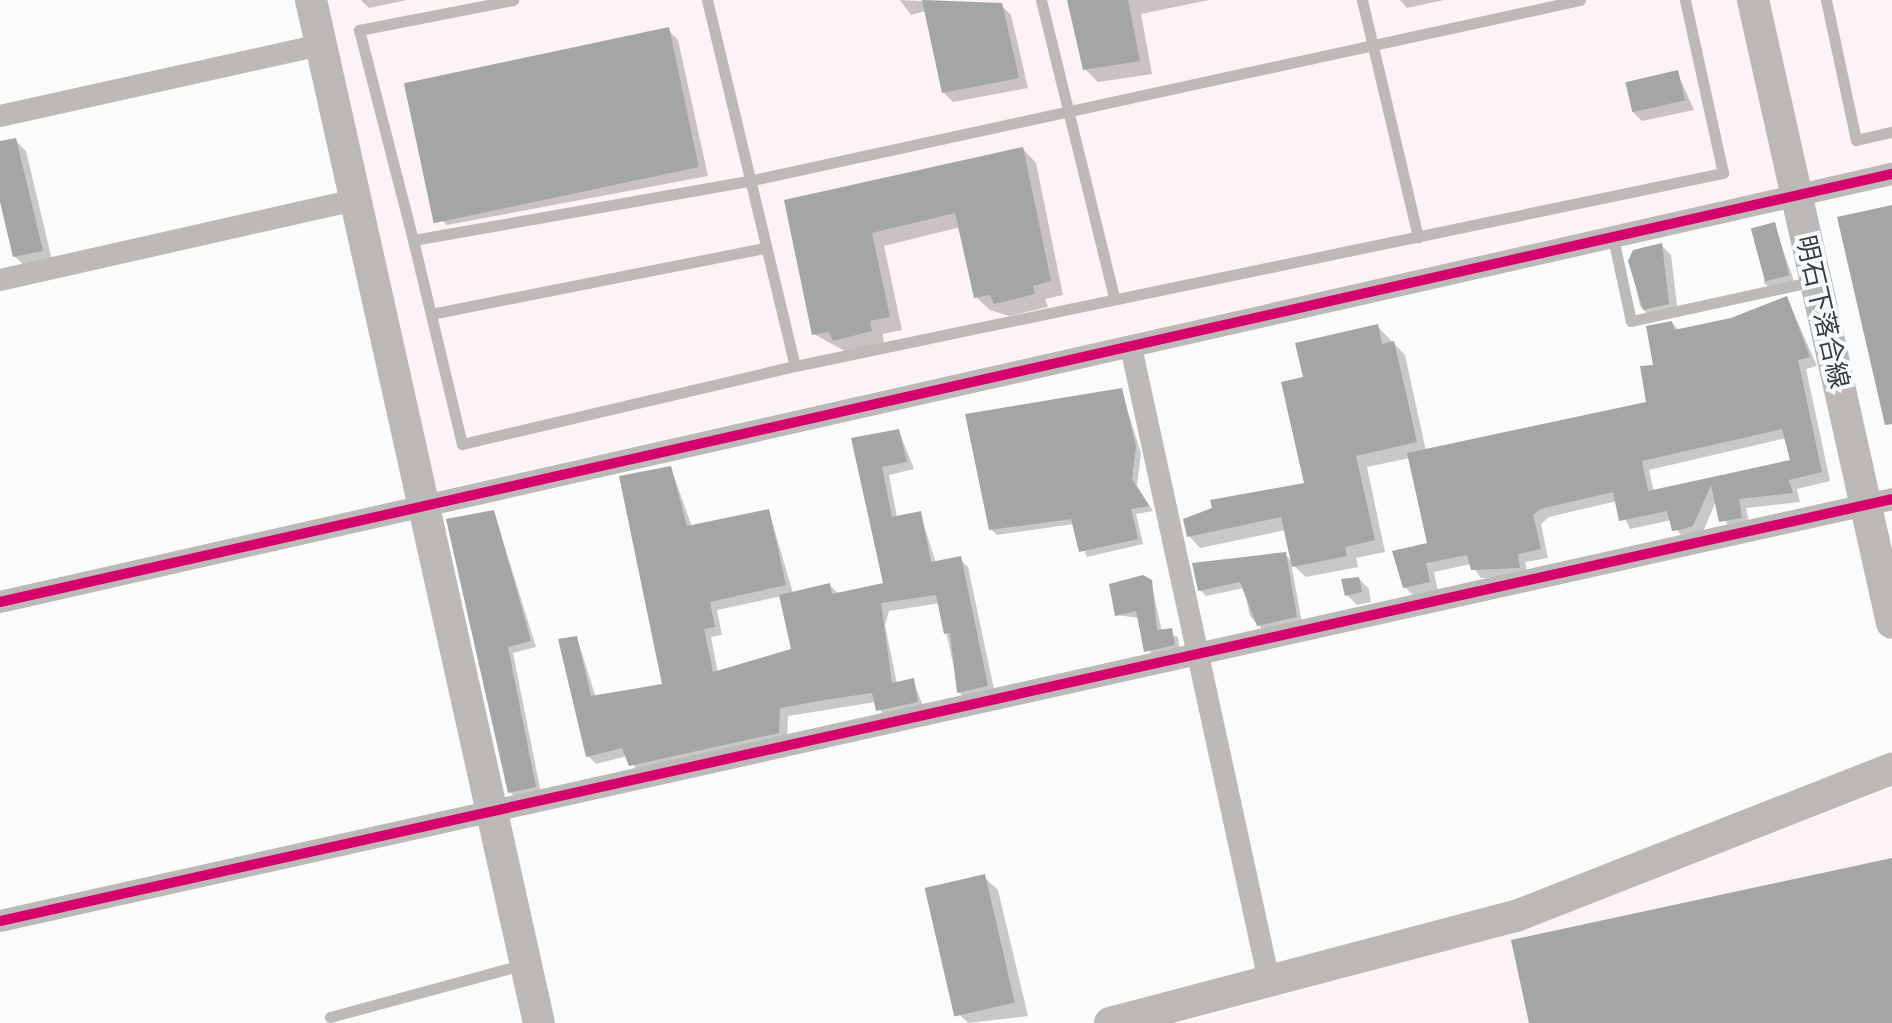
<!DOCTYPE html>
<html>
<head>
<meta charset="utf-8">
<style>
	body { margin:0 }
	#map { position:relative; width:1892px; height:1023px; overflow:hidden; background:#f9fbfd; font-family:Poppins,"Noto Sans JP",sans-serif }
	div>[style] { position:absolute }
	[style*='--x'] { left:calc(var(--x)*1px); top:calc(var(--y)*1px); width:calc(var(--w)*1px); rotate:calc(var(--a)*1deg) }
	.industrial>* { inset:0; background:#fcf2f8 }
	.shadow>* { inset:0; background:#0003 }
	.building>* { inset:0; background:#a4a5a7; transform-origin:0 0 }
	.path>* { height:4px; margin-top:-2px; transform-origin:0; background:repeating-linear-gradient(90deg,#bdbabb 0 4px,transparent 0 10px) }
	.lane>* { height:11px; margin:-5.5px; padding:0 5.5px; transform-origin:5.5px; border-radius:5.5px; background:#bcb9b6 }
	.street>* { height:22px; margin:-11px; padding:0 11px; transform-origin:11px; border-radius:11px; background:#bcb9b6 }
	.secondary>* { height:32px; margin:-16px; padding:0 16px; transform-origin:16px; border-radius:16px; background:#bbb8b6 }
	.cycleway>* { height:10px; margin:-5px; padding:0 5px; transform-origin:5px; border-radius:5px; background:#d6006c }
	span { translate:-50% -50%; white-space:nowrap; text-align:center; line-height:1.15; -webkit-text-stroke:8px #f8fbfe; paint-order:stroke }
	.street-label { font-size:26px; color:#3a3d40 }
</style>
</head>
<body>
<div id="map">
	<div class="industrial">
		<i style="clip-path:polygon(327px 0,1892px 0,1892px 163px,436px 490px)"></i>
		<i style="clip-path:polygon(1892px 788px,1892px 1023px,1185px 1023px,1519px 930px)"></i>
	</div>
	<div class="shadow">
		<i style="clip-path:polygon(361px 0,407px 0,369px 8px)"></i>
		<i style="clip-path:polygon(900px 0,1001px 5px,1011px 15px,1028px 88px,953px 102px,943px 92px,926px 11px,911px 15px)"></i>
		<i style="clip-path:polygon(1069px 0,1209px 0,1141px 14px,1152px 74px,1098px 82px,1085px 69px)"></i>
		<i style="clip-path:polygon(1400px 0,1444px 0,1407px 8px)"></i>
		<i style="clip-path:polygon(668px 30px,678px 40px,708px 176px,447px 225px,437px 215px)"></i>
		<i style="clip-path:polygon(1677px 72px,1694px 110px,1642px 121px,1632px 111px)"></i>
		<i style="clip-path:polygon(15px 140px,26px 151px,52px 260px,25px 266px,14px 256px,0 193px,0 143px)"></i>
		<i style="clip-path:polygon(1023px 149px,1036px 163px,1063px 295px,1045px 299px,1048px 307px,1009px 316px,990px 310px,976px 297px,961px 227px,884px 246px,902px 330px,883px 334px,884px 344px,848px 353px,814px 334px,786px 202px)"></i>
		<i style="clip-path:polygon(1774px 224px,1794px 281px,1771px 289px,1764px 283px)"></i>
		<i style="clip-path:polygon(1661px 245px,1671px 255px,1678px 313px,1650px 316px,1640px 306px,1630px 261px)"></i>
		<i style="clip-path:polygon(evenodd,1787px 298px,1817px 366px,1806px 369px,1830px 481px,1797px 489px,1800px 502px,1746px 508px,1750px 526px,1730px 530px,1716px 501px,1702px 534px,1683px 539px,1672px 520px,1630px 529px,1617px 501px,1549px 517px,1541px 524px,1548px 558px,1525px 562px,1528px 576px,1481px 578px,1471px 564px,1434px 572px,1438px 591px,1414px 596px,1405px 587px,1429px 545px,1410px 458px,1367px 467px,1385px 552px,1356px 558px,1358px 567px,1306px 577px,1291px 563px,1302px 623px,1264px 631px,1250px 616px,1244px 588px,1206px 596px,1200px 590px,1285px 554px,1293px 563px,1286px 530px,1200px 548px,1189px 536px,1306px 484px,1306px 378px,1377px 326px,1405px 355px,1426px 451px,1648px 403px,1672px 323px,1680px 331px,1732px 320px,1787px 298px,1787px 438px,1792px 462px,1654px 492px,1649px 470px,1787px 438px)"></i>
		<i style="clip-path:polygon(1121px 390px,1141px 453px,1137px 486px,1153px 511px,1136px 514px,1143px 544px,1087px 557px,1074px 524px,997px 535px,991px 529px)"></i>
		<i style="clip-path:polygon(evenodd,899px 431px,914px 469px,889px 475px,897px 517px,920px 513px,936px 563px,960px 559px,968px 567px,995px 694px,967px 700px,959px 692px,940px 603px,889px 611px,885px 625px,897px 684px,913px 681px,925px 710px,886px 719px,876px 702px,788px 716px,787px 741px,639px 773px,627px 756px,596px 764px,588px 756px,577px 638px,596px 698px,664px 686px,671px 468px,692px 527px,769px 511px,793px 593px,829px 585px,838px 593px,886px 585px,854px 440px,899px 431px,782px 596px,794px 651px,718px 673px,711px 637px,722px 635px,717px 610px,782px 596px)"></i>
		<i style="clip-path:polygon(494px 512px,536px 647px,513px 653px,541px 793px,516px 798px,510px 792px)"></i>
		<i style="clip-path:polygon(1359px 579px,1369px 589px,1371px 602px,1357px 605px,1347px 595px)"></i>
		<i style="clip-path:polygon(1151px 582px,1162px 632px,1178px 637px,1180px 651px,1152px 657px,1139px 618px,1117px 615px)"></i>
		<i style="clip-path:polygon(984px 877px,998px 890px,1028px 1016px,968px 1023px,956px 1011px)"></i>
	</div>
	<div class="building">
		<i style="clip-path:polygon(922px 0,1002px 3px,1019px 78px,942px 93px)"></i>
		<i style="clip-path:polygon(1067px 0,1128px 0,1140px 61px,1083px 70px)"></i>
		<i style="left:669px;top:27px;width:143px;height:271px;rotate:78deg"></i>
		<i style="left:1678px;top:70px;width:31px;height:54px;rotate:77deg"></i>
		<i style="clip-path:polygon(16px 138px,43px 251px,13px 257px,0 202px,0 141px)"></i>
		<i style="clip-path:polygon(1023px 147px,1051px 281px,1033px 286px,1035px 294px,994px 304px,990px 295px,974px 298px,955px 213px,872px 233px,890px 317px,870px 321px,872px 331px,833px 341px,829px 332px,812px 335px,784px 200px)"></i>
		<i style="clip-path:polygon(1892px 205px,1892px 424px,1885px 425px,1837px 217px)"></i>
		<i style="left:1775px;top:222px;width:55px;height:25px;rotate:75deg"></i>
		<i style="clip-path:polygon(1662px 243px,1669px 304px,1643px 310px,1628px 261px,1633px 250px)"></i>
		<i style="clip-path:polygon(evenodd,1787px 296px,1810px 357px,1798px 360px,1822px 472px,1789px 480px,1793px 493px,1739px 499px,1742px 518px,1719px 522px,1711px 485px,1693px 526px,1680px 530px,1672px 531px,1667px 511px,1619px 521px,1613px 492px,1540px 509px,1533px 515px,1541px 549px,1518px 554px,1520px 568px,1471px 570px,1467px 555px,1426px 563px,1430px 582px,1403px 588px,1392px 551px,1427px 543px,1407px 453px,1646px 402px,1640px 366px,1653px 365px,1646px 326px,1672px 321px,1674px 330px,1731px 318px,1787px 296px,1782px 429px,1790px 460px,1648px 491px,1642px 461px,1782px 429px)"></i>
		<i style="clip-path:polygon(1378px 324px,1382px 344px,1394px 341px,1417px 442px,1356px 456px,1375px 540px,1345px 547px,1347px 556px,1292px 567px,1281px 517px,1187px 537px,1183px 519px,1212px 508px,1210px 500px,1304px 483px,1281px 382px,1303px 377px,1295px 343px)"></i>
		<i style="clip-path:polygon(1122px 388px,1136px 446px,1132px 479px,1149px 506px,1131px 509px,1138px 539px,1079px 552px,1071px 519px,989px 530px,965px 414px)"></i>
		<i style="clip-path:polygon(899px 429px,907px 462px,882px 467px,892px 517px,921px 511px,931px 562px,961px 556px,988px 686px,957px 693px,950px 633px,944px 634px,936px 595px,881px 603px,892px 683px,914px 678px,918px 702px,876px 711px,872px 693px,824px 700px,780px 708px,779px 733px,629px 766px,622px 748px,586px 757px,558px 639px,577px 636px,591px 696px,662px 684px,619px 476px,671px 466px,687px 526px,769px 509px,786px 585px,710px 602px,715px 627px,704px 629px,713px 672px,791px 649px,779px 595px,830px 583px,832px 594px,883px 583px,851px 438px)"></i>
		<i style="clip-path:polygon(494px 510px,531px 641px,508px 647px,536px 787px,508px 793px,446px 519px)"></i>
		<i style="clip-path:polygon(1286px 552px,1297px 617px,1257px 626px,1240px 582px,1198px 591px,1192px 563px)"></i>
		<i style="clip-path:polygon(1143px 575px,1152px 580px,1157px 630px,1172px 628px,1175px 645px,1144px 652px,1136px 611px,1115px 616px,1109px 584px)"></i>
		<i style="clip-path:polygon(1359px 577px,1362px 592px,1345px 596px,1341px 579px)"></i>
		<i style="clip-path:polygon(1892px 858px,1892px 1023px,1529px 1023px,1511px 940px)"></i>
		<i style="left:985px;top:874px;width:132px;height:62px;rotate:77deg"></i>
	</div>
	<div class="path">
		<i style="--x:363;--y:1;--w:5;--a:-11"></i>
	</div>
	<div class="lane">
		<i style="--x:707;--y:0;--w:376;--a:76.5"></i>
		<i style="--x:1041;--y:0;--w:306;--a:76.2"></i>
		<i style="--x:1362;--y:0;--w:244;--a:76.7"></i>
		<i style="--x:1580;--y:0;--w:851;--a:167.73"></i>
		<i style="--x:748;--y:181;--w:340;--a:170"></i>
		<i style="--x:413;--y:240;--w:210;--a:76.5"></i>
		<i style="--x:462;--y:444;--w:342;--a:-13.2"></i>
		<i style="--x:795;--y:366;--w:948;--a:-11.75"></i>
		<i style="--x:1723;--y:173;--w:177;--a:-102.4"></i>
		<i style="--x:1826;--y:0;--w:143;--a:77.9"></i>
		<i style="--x:1856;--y:140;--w:37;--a:-13"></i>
		<i style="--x:1613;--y:238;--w:85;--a:77.8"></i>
		<i style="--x:1631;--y:321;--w:187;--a:-12.3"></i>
		<i style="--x:413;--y:240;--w:217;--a:-104.4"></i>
		<i style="--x:359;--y:30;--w:157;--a:-11"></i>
		<i style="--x:431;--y:314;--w:340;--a:-11.2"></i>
		<i style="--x:330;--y:1017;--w:199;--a:-15.2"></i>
	</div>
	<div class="street">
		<i style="--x:0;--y:116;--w:329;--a:-12.5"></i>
		<i style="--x:0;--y:280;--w:365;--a:-12.7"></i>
		<i style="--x:1131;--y:347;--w:649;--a:77.72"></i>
		<i style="--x:0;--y:602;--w:1940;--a:-12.75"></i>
		<i style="--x:0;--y:921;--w:1938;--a:-12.57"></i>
	</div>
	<div class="secondary">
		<i style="--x:311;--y:0;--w:1048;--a:77.44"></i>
		<i style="--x:1753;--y:0;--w:638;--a:77.42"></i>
		<i style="--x:1110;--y:1023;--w:420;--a:-14.8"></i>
		<i style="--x:1516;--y:916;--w:404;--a:-21.4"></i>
	</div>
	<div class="cycleway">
		<i style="--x:0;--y:602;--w:1940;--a:-12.75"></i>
		<i style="--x:0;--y:921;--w:1938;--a:-12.57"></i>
	</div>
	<div class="street-label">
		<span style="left:1822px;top:312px;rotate:77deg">明石下落合線</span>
	</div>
</div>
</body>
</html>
